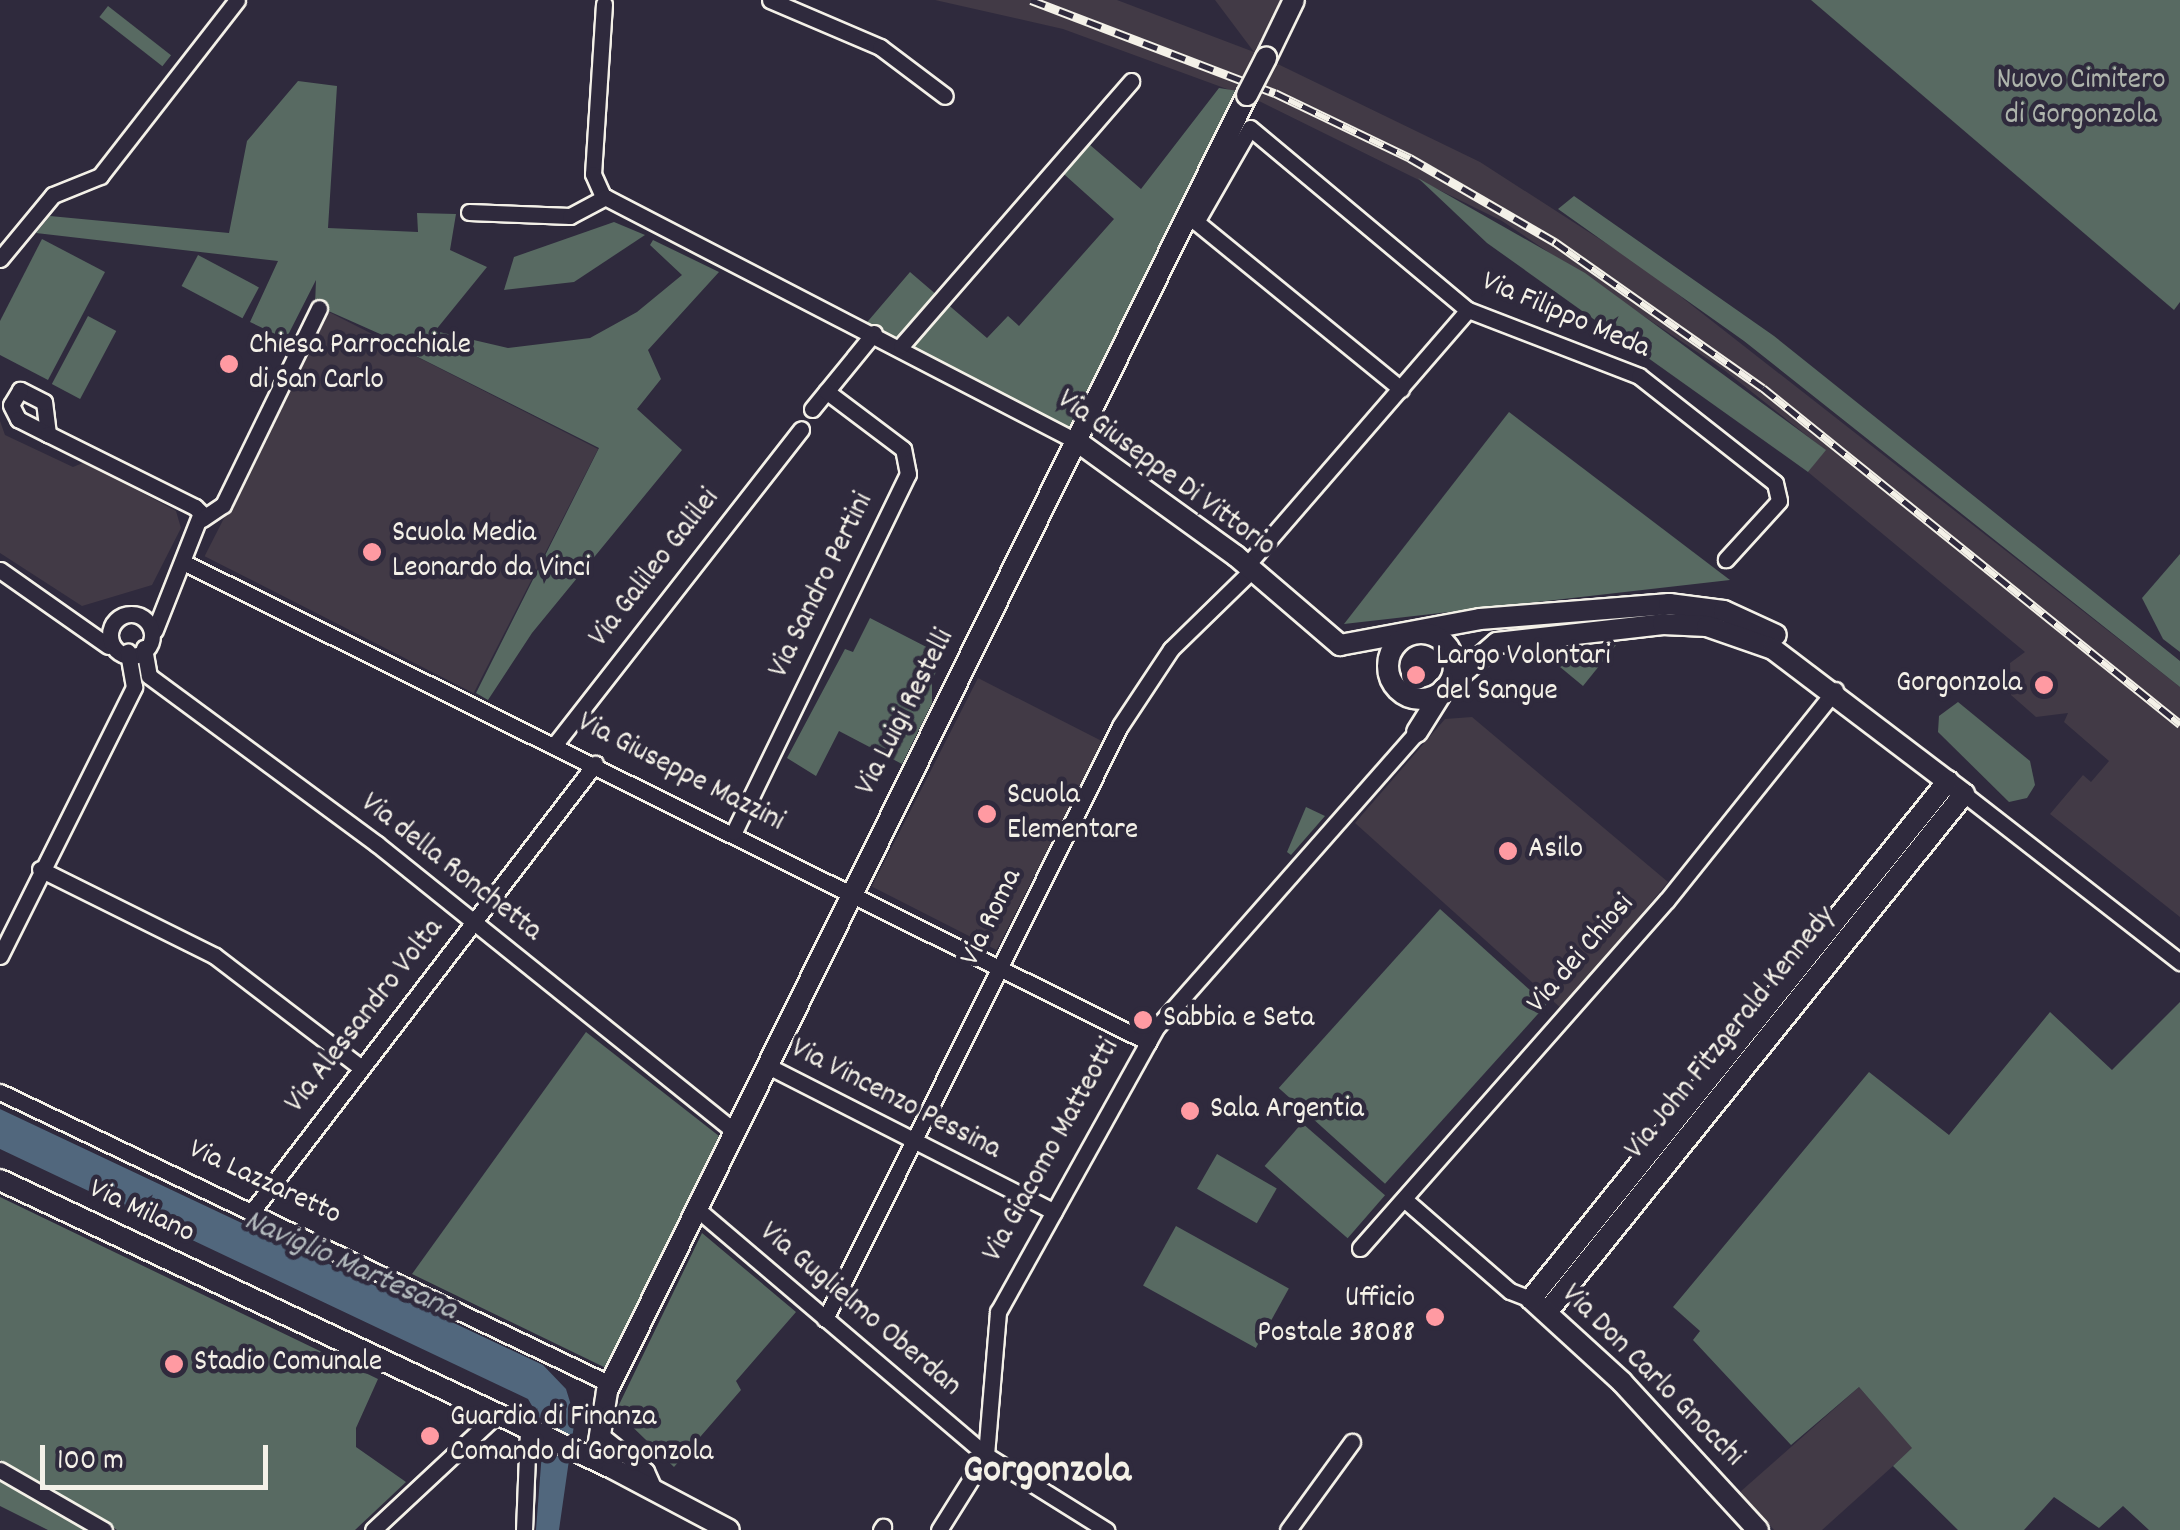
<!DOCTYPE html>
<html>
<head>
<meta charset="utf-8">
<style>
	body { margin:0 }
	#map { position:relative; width:2180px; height:1530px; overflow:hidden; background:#2f2a3d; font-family:Dekko,sans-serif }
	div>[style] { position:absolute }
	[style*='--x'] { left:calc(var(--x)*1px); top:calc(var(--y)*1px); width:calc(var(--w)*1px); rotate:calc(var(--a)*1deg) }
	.built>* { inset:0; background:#423a46; transform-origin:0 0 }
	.green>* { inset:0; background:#586a62; transform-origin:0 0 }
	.water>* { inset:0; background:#51677d }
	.roads { filter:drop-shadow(2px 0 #f4f1e8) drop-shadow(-2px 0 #f4f1e8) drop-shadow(0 2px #f4f1e8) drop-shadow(0 -2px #f4f1e8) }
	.minor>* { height:15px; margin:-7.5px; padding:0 7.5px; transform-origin:7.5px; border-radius:7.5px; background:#2f2a3d }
	.minor>.ring { margin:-7.5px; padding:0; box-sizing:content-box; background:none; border:15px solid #2f2a3d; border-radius:50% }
	.tertiary>* { height:20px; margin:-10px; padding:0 10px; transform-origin:10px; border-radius:10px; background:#2f2a3d }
	.tertiary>.ring { margin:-10px; padding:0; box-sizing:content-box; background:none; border:20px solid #2f2a3d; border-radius:50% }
	.rail>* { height:9px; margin-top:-4.5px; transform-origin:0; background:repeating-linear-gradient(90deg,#2f2a3d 0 15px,#f4f1e8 0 30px); box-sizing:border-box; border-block:2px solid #f4f1e8 }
	.bridges { filter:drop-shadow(2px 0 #f4f1e8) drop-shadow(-2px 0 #f4f1e8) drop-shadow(0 2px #f4f1e8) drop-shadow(0 -2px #f4f1e8) }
	.tertiary-bridge>* { height:20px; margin:-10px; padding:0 10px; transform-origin:10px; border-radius:10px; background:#2f2a3d }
	.dots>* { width:28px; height:28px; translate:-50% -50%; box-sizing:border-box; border:5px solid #2f2a3d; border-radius:50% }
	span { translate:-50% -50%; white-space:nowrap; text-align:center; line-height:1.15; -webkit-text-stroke:9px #2f2a3d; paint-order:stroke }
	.park-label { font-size:30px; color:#aeb4ac }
	.street-label { font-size:30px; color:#f4f1e8 }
	.poi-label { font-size:30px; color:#f4f1e8 }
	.left { translate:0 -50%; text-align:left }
	.right { translate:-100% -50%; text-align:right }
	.water-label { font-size:32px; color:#b3babd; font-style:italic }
	.district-label { font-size:40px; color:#f4f1e8; font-weight:700 }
	.scale { position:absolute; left:40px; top:1445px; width:228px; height:45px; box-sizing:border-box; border:5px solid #f4f1e8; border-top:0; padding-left:12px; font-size:30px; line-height:35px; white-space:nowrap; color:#f4f1e8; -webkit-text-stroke:8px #2f2a3d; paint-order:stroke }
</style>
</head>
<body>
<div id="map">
	<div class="built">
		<i style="clip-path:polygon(935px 0,1117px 0,1254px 52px,1215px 0,1283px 0,1257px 54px,1480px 162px,1643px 267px,2180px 687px,2180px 917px,2050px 814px,2083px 775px,2091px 782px,2109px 761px,2064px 722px,2068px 713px,2036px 717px,2011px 695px,2010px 663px,2025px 652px,1808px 472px,1825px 450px,1724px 370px,1502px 221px,1257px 100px,1063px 29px)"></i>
		<i style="left:329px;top:312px;width:302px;height:274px;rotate:27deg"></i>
		<i style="clip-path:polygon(0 421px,5px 435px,73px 467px,85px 462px,176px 511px,181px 528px,152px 585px,82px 606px,0 553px)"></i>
		<i style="left:978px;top:678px;width:140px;height:234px;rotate:27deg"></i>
		<i style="clip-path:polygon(1472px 717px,1668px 882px,1563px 1010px,1355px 823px,1445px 719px)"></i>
		<i style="clip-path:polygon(1859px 1387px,1913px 1448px,1822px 1530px,1774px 1530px,1740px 1492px)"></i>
	</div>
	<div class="green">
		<i style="clip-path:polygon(1811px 0,2180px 0,2180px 302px,2174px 310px)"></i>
		<i style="left:108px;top:6px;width:80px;height:14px;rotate:38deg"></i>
		<i style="clip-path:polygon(298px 81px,337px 86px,328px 228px,418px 232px,417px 213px,456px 214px,450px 250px,487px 267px,435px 331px,508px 348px,590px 338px,637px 312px,682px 275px,650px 245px,653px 240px,719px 272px,648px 350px,661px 379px,637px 409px,682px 450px,532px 633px,488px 700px,476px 693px,599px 448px,414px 355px,416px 350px,315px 305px,316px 280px,286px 339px,250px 322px,278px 261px,36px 233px,50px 216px,229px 233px,247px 141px)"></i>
		<i style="clip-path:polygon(1219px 88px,1238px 91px,1075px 441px,863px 327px,910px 272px,987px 338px,1008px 316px,1019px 326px,1114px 219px,1056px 167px,1082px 138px,1141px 189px)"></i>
		<i style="clip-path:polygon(1418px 178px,1585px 273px,1826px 450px,1808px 472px,1487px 243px)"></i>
		<i style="clip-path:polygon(1574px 196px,1774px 336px,2180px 661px,2180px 687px,1744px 341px,1558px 209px)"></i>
		<i style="clip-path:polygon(614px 222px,645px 235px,574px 282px,504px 290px,514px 257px)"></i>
		<i style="clip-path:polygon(42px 239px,105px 272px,48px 380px,0 355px,0 321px)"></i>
		<i style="left:198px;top:255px;width:69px;height:35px;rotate:28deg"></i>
		<i style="left:88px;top:316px;width:32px;height:77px;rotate:28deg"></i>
		<i style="clip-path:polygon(1509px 412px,1730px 580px,1344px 624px)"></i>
		<i style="clip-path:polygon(2180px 554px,2180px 652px,2163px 639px,2142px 598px)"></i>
		<i style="clip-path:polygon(870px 618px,944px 656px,932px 680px,932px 703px,902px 764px,839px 731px,816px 776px,787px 758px,845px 649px,853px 652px)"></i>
		<i style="clip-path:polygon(1616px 645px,1583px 686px,1542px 652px)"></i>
		<i style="clip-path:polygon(1958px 702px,2030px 761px,2035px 785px,2027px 798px,2009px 802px,1938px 732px,1939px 716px)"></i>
		<i style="clip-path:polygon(1306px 807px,1325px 816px,1291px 855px,1287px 852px)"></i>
		<i style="left:1440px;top:909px;width:143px;height:241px;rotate:42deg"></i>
		<i style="clip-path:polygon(2180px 1002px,2180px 1530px,2149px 1530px,2123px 1506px,2099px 1528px,2054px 1497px,2024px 1530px,1958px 1530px,1893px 1466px,1912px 1448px,1859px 1387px,1791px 1445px,1693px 1340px,1700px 1331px,1673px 1307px,1869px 1072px,1949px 1135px,2050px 1012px,2112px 1070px)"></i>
		<i style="clip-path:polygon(586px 1032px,719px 1136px,606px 1368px,412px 1274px)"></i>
		<i style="left:1302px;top:1123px;width:110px;height:57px;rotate:41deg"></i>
		<i style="left:1217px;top:1154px;width:69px;height:40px;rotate:30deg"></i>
		<i style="clip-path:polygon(0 1197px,378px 1379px,356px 1428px,356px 1447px,406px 1482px,355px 1530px,117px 1530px,0 1460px)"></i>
		<i style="left:1176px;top:1226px;width:129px;height:68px;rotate:29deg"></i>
		<i style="clip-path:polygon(702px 1233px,796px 1312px,736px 1381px,741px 1390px,674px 1467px,616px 1411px)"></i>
		<i style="clip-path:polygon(0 1479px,87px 1530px,48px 1530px,0 1506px)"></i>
	</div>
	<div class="water">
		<i style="clip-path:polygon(0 1109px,543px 1365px,566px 1389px,575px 1418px,559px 1530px,536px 1530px,544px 1426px,528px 1399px,0 1149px)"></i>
	</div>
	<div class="roads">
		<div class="minor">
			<i style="--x:770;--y:0;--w:120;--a:23.1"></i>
			<i style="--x:880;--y:47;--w:81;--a:37"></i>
			<i style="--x:604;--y:4;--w:170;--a:93.7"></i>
			<i style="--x:593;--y:174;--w:24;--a:66"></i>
			<i style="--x:603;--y:196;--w:535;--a:27.38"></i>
			<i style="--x:469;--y:212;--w:101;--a:2.3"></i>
			<i style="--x:570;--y:216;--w:40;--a:-28"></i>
			<i style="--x:0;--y:259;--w:83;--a:-50.4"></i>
			<i style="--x:53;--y:195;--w:51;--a:-22"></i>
			<i style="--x:100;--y:176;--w:223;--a:-52.1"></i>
			<i style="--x:901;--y:346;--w:351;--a:-49"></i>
			<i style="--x:1401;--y:389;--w:264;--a:-140.8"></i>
			<i style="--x:1196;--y:222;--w:108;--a:-60.1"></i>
			<i style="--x:1250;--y:128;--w:284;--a:39.9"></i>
			<i style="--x:1468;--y:310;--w:183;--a:21.1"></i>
			<i style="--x:1639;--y:376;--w:173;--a:38.2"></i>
			<i style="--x:1775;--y:483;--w:18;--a:77"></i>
			<i style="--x:1779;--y:501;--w:79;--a:132.4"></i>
			<i style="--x:812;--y:409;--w:98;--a:-50.8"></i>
			<i style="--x:48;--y:434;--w:32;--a:-97"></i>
			<i style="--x:44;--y:402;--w:27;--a:-153"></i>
			<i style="--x:20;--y:390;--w:17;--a:121"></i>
			<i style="--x:11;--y:405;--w:16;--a:63"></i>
			<i style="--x:18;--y:419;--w:34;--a:27"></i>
			<i style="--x:48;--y:434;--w:164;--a:26.4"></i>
			<i style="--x:195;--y:507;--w:8;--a:45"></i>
			<i style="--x:201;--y:513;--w:126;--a:111.5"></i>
			<i style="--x:202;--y:519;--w:25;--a:-34"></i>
			<i style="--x:223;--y:505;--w:219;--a:-64"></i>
			<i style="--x:183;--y:562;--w:1078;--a:26.45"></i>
			<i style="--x:1247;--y:565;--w:337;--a:-49.1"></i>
			<i style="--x:0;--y:570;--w:132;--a:35.1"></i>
			<i class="ring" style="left:110px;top:614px;width:27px;height:27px"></i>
			<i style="--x:144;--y:648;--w:28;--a:80"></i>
			<i style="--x:149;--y:676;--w:283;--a:36.4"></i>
			<i style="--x:377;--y:844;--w:458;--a:38.8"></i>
			<i style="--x:556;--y:743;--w:398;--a:-52"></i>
			<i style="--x:1964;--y:794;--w:274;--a:37.9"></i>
			<i style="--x:734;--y:832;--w:398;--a:-64.1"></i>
			<i style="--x:908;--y:474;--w:25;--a:-101"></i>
			<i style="--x:903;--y:449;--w:96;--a:-143"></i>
			<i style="--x:40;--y:869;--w:195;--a:26.4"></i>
			<i style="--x:215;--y:956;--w:183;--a:37.4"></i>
			<i style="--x:0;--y:956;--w:301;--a:-63.5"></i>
			<i style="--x:134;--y:687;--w:36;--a:-100"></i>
			<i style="--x:766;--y:1065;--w:323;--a:27"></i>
			<i style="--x:0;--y:1092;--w:676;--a:25.58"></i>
			<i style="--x:1404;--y:1199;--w:140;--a:41"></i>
			<i style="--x:1510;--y:1291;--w:22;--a:21"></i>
			<i style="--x:254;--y:1209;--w:561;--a:-52.54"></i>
			<i style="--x:697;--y:1209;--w:380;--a:40.4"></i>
			<i style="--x:986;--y:1455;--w:142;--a:32"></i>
			<i style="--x:1360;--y:1248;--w:464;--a:-48.6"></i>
			<i style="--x:1667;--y:900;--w:269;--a:-51.3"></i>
			<i style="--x:825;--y:1319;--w:662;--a:-63.55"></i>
			<i style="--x:1120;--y:726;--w:92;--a:-56.5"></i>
			<i style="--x:1171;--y:649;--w:113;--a:-44.3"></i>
			<i style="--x:598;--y:1433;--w:61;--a:38.4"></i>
			<i style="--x:646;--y:1471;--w:22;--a:66"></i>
			<i style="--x:0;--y:1470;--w:120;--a:30"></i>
			<i style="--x:373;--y:1530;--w:166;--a:-43"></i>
			<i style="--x:524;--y:1530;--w:99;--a:-87.7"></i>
			<i style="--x:881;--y:1530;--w:4;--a:-56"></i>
			<i style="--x:939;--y:1530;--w:89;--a:-57.9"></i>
			<i style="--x:986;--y:1455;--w:144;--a:-85.2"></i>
			<i style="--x:998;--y:1312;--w:325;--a:-60.9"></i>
			<i style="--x:1156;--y:1028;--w:395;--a:-48.6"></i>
			<i style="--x:1288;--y:1530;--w:109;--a:-54"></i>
		</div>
		<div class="tertiary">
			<i style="--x:1266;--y:58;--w:64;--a:-64.2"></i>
			<i style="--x:1078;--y:442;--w:195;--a:35.8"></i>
			<i style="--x:1236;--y:556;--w:137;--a:40.6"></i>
			<i style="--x:1340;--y:645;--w:142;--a:-10.5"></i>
			<i style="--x:1480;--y:619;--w:190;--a:-4.5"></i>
			<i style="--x:1669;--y:604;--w:55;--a:7.3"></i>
			<i style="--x:1724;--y:611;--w:57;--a:24.8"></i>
			<i class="ring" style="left:1388px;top:633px;width:46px;height:46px"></i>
			<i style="--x:1417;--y:732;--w:51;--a:-57.9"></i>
			<i style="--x:1444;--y:689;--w:70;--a:-41"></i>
			<i style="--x:1497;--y:643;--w:167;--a:-6.5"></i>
			<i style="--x:1663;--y:624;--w:44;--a:2.6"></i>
			<i style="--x:1707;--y:626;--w:70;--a:19.2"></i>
			<i style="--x:1773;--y:649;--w:240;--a:37.2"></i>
			<i style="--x:1964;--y:794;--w:665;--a:128.83"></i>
			<i style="--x:0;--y:1180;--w:676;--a:25.2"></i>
			<i style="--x:612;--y:1468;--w:132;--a:27.9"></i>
			<i style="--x:596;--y:1460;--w:70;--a:-80.9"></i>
			<i style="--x:607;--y:1391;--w:1445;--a:-63.72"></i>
			<i style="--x:1758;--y:1530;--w:201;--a:-132.6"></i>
			<i style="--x:1622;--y:1382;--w:123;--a:-137.6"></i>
			<i style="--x:1531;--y:1299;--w:665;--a:-51.17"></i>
		</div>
	</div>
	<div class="rail">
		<i style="--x:1031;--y:0;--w:261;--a:20.9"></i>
		<i style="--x:1275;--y:93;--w:150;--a:25.7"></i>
		<i style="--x:1410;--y:158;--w:168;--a:30.1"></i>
		<i style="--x:1555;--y:242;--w:254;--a:35.1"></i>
		<i style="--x:1763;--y:388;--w:536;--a:38.86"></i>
	</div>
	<div class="bridges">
		<div class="tertiary-bridge">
			<i style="--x:1247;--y:95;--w:42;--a:-62.8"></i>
		</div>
	</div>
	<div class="dots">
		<i style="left:229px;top:364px;background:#ff9aa2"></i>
		<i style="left:372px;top:552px;background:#ff9aa2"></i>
		<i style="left:1416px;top:675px;background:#ff9aa2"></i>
		<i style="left:2044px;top:685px;background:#ff9aa2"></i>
		<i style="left:987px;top:814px;background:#ff9aa2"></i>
		<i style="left:1508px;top:851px;background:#ff9aa2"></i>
		<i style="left:1143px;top:1020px;background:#ff9aa2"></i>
		<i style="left:1190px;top:1111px;background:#ff9aa2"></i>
		<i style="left:1435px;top:1317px;background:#ff9aa2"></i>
		<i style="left:174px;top:1364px;background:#ff9aa2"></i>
		<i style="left:430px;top:1436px;background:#ff9aa2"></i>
	</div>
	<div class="park-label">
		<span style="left:2081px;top:99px">Nuovo Cimitero<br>di Gorgonzola</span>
	</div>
	<div class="street-label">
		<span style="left:1565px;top:317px;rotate:23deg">Via Filippo Meda</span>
		<span style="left:1165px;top:475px;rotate:36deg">Via Giuseppe Di Vittorio</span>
		<span style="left:656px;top:569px;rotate:-52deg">Via Galileo Galilei</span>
		<span style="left:823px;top:586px;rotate:-64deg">Via Sandro Pertini</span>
		<span style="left:907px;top:713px;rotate:-63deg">Via Luigi Restelli</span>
		<span style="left:680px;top:774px;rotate:27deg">Via Giuseppe Mazzini</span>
		<span style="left:450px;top:869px;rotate:38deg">Via della Ronchetta</span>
		<span style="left:993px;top:918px;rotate:-64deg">Via Roma</span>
		<span style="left:1582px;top:955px;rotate:-49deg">Via dei Chiosi</span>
		<span style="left:366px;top:1017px;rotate:-52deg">Via Alessandro Volta</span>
		<span style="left:1732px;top:1034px;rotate:-51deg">Via John Fitzgerald Kennedy</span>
		<span style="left:895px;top:1101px;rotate:27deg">Via Vincenzo Pessina</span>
		<span style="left:1053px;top:1151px;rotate:-61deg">Via Giacomo Matteotti</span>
		<span style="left:264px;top:1184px;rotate:25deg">Via Lazzaretto</span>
		<span style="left:141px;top:1213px;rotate:25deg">Via Milano</span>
		<span style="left:859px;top:1311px;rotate:40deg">Via Guglielmo Oberdan</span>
		<span style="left:1651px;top:1377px;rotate:45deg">Via Don Carlo Gnocchi</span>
	</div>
	<div class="poi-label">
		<span class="left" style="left:249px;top:364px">Chiesa Parrocchiale<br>di San Carlo</span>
		<span class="left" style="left:392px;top:552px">Scuola Media<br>Leonardo da Vinci</span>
		<span class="left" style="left:1436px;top:675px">Largo Volontari<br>del Sangue</span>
		<span class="right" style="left:2022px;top:685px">Gorgonzola</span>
		<span class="left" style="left:1007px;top:814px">Scuola<br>Elementare</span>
		<span class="left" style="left:1528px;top:851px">Asilo</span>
		<span class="left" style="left:1163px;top:1020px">Sabbia e Seta</span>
		<span class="left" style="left:1210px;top:1111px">Sala Argentia</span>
		<span class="right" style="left:1415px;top:1317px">Ufficio<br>Postale 38088</span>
		<span class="left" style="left:194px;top:1364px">Stadio Comunale</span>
		<span class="left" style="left:450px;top:1436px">Guardia di Finanza<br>Comando di Gorgonzola</span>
	</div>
	<div class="water-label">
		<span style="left:350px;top:1267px;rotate:24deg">Naviglio Martesana</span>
	</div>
	<div class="district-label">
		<span style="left:1047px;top:1473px">Gorgonzola</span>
	</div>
	<div class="scale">100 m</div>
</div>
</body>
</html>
